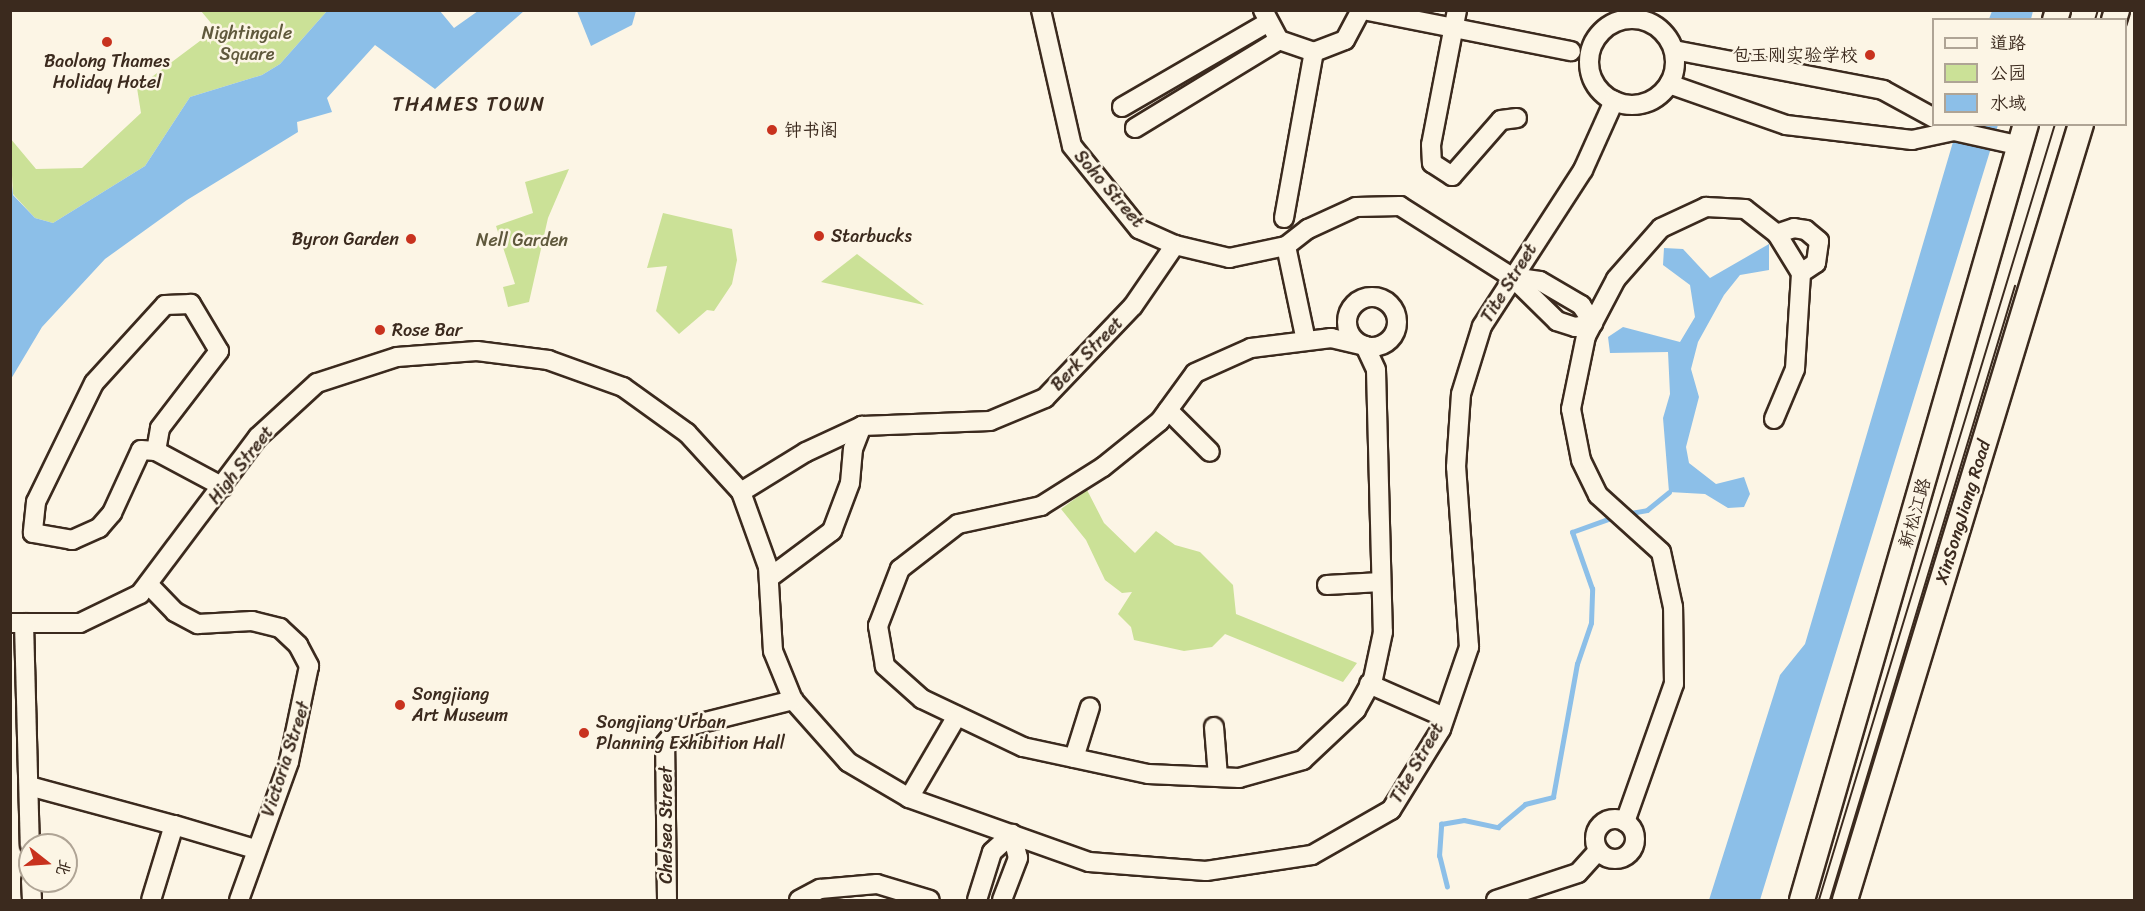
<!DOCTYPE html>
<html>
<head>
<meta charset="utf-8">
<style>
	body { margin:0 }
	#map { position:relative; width:2145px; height:911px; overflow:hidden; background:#fcf5e5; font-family:Sriracha,"LXGW WenKai TC",sans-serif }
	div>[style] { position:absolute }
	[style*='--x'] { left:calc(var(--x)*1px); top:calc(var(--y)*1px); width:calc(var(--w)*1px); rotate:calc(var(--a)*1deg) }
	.green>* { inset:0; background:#cbe197 }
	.water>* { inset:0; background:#8cbfe8 }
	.stream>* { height:4.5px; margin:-2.25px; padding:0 2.25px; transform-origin:2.25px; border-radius:2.25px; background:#8cbfe8 }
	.roads { filter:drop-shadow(2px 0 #3b2a1e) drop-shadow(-2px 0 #3b2a1e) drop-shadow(0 2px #3b2a1e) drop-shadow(0 -2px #3b2a1e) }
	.minor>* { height:18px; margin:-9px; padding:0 9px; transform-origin:9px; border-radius:9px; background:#fcf5e5 }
	.minor>.ring { margin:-9px; padding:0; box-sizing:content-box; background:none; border:18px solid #fcf5e5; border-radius:50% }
	.major>* { height:24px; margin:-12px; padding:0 12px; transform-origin:12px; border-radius:12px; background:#fcf5e5 }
	.tram>* { height:1.5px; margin:-0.75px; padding:0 0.75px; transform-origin:0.75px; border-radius:0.75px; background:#3b2a1e }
	.dots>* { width:16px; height:16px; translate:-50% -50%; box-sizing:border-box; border:3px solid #fcf5e5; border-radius:50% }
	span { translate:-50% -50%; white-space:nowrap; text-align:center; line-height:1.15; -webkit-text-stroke:5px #fcf5e5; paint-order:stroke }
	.park-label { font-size:18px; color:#5f583c }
	.poi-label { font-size:18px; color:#3b2a1e }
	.right { translate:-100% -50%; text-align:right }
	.left { translate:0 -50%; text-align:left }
	.street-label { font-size:18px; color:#3b2a1e }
	.neighbourhood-label { font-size:20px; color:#3b2a1e; letter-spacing:1.5px }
	.frame { position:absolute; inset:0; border:12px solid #3b2a1e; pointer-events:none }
	.legend { position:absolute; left:1932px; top:18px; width:195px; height:108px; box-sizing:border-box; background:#fcf5e5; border:2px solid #afa495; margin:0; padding:8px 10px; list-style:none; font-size:18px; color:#3b2a1e }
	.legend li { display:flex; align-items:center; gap:12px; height:30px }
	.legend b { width:30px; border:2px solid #afa495 }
	.north { position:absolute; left:18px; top:833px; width:60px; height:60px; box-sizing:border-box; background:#fcf5e5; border:2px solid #afa495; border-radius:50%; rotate:107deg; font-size:16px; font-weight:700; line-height:24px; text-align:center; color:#3b2a1e }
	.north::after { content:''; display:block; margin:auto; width:21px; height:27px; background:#c8321e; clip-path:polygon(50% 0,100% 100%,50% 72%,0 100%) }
</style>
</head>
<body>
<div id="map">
	<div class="green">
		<i style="clip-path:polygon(201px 11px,327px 11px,280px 64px,262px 75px,190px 97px,145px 166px,53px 223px,35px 218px,13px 194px,10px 138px,36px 169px,82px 168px,141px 113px,137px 88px,216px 29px)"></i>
		<i style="clip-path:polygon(569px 169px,548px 218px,529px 302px,508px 307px,503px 287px,515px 284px,496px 226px,533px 213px,525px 182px)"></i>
		<i style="clip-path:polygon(663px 213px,732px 229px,737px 260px,732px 284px,714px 311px,707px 310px,679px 334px,656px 311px,667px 266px,647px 268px)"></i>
		<i style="clip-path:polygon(857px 254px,924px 305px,821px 282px)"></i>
		<i style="clip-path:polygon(1087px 490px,1104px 523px,1135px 553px,1156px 531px,1175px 545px,1200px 552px,1233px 585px,1236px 614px,1357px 663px,1343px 682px,1225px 634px,1212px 647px,1184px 651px,1134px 640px,1131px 627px,1118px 614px,1132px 592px,1122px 593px,1105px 580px,1086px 540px,1061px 509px)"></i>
	</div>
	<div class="water">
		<i style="clip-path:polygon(327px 11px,440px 11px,454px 28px,478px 11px,524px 11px,435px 89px,375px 45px,327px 98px,332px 112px,297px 122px,298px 132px,187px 200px,105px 259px,42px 327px,11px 379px,11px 176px,13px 195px,35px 218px,53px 223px,145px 166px,190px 97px,262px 75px,280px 64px)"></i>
		<i style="clip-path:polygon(577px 11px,636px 11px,632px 25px,591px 46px)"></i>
		<i style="clip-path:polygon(1992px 11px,1992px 10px,2033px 11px,2031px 19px,1989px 19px)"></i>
		<i style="clip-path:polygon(1958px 125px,1998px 125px,1760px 900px,1709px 900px,1780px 675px,1805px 644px)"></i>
		<i style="clip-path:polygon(1769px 244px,1769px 270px,1740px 275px,1724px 295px,1698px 342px,1691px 369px,1699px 397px,1686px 447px,1689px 463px,1716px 484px,1744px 477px,1750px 494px,1744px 507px,1728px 508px,1705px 494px,1669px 492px,1663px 418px,1670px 394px,1668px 352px,1610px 353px,1608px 337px,1623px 327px,1680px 342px,1695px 317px,1690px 285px,1663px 265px,1664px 248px,1683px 249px,1710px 278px)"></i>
	</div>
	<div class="stream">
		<i style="--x:1625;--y:514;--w:22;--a:-10"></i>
		<i style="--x:1647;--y:510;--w:28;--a:-39"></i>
		<i style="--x:1447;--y:887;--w:32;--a:-104"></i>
		<i style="--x:1439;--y:856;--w:32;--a:-86"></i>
		<i style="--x:1441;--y:824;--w:23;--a:-10"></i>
		<i style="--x:1464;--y:820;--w:35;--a:12"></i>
		<i style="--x:1498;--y:827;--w:35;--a:-40"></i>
		<i style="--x:1525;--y:804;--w:29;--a:-14"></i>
		<i style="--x:1553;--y:797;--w:135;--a:-79.8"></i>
		<i style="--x:1577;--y:664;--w:43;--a:-71.1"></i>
		<i style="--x:1591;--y:623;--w:34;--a:-88"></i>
		<i style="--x:1592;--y:589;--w:60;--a:-109.3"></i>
		<i style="--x:1572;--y:532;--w:45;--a:-19.7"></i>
	</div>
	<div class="roads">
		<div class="minor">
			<i style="--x:1041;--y:10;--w:139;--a:77.2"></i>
			<i style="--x:1072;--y:146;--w:107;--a:51.1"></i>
			<i style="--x:1139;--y:229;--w:39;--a:24"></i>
			<i style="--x:1175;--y:245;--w:56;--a:13.5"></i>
			<i style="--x:1229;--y:258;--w:58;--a:-11.9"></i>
			<i style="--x:1286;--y:246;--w:28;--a:-38"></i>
			<i style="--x:1308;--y:229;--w:53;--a:-24.6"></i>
			<i style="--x:1356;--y:207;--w:44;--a:-1.3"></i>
			<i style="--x:1400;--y:206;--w:133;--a:32.4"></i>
			<i style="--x:1263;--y:10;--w:34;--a:62"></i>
			<i style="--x:1279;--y:40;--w:37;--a:19"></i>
			<i style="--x:1314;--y:52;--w:33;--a:-21"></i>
			<i style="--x:1345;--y:40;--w:34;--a:-62"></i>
			<i style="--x:1363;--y:10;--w:212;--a:11.2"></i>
			<i style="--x:1457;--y:10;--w:137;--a:100.9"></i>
			<i style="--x:1431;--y:145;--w:18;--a:87"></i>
			<i style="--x:1432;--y:163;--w:24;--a:33"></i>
			<i style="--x:1452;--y:176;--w:74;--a:-48.8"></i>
			<i style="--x:1501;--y:120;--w:16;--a:-7"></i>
			<i class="ring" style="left:1589px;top:19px;width:68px;height:68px"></i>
			<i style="--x:1674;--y:50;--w:213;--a:10.8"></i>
			<i style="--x:1883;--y:90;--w:58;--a:28.8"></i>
			<i style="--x:1669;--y:84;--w:124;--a:19.3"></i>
			<i style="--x:1786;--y:125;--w:127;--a:6.8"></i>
			<i style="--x:1912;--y:140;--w:43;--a:-12.1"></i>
			<i style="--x:1954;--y:131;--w:12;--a:-145"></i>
			<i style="--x:1122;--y:107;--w:168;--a:-30.1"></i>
			<i style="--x:1135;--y:128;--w:169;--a:-31.4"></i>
			<i style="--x:1954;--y:131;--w:69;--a:12.6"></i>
			<i style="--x:1284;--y:218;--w:169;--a:-79.8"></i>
			<i style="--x:1286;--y:246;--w:97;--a:78.1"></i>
			<i style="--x:1512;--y:277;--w:28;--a:8"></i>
			<i style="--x:1540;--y:281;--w:48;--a:30.3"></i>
			<i style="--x:1581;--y:305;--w:22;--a:56"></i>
			<i style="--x:1593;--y:323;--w:18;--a:167"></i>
			<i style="--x:1575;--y:327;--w:19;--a:-162"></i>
			<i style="--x:1557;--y:321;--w:63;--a:-135.6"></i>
			<i class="ring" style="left:1347px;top:297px;width:32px;height:32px"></i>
			<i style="--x:1331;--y:338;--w:35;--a:13"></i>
			<i style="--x:1365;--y:346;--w:26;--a:65"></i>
			<i style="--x:1376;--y:370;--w:262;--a:88.5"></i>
			<i style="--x:1383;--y:632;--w:48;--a:102"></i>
			<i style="--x:1373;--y:679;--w:35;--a:119"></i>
			<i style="--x:1356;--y:710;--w:73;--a:136.7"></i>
			<i style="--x:1303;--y:760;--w:66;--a:164.3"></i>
			<i style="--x:1239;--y:778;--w:91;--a:-177.5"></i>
			<i style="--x:1148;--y:774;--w:128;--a:-167.8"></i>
			<i style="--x:1023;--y:747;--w:112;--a:-154.6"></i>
			<i style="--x:922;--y:699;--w:50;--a:-138.3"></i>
			<i style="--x:885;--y:666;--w:41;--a:-99.9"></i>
			<i style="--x:878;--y:626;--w:61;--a:-68.9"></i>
			<i style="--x:900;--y:569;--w:73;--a:-37.8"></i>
			<i style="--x:958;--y:524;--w:85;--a:-12.2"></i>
			<i style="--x:1041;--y:506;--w:73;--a:-32.2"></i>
			<i style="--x:1103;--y:467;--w:73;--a:-38.9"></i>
			<i style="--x:1160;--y:421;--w:59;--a:-53.9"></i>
			<i style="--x:1195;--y:373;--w:61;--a:-24.1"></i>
			<i style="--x:1251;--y:348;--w:81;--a:-7.1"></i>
			<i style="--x:1168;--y:410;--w:59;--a:45"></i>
			<i style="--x:1774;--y:419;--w:54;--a:-67.2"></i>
			<i style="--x:1795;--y:369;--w:96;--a:-86.4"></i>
			<i style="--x:156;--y:451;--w:23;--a:-80"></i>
			<i style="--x:160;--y:428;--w:97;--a:-52.5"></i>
			<i style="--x:219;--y:351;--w:55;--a:-120.8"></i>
			<i style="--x:191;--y:304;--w:26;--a:178"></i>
			<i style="--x:165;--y:305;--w:105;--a:132.3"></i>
			<i style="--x:94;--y:383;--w:132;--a:116"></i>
			<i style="--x:36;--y:502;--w:31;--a:96"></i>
			<i style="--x:33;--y:533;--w:40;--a:10"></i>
			<i style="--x:72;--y:540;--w:30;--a:-24"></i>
			<i style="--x:99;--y:528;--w:20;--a:-49"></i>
			<i style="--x:112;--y:513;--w:69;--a:-65.3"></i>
			<i style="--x:141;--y:450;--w:15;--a:4"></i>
			<i style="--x:156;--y:451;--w:76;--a:28.2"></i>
			<i style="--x:741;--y:492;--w:76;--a:-31.6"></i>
			<i style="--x:806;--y:452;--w:62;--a:-24.9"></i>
			<i style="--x:862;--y:426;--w:128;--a:-2.2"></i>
			<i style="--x:990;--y:421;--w:60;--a:-22.7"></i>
			<i style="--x:1045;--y:398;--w:127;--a:-46.3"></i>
			<i style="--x:1133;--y:306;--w:74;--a:-55.5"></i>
			<i style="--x:769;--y:578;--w:79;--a:-36.7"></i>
			<i style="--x:832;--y:531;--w:51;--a:-69.4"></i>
			<i style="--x:850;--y:483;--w:34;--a:-85"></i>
			<i style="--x:853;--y:449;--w:25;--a:-69"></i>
			<i style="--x:148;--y:584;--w:39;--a:46"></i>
			<i style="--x:175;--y:612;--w:26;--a:28"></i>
			<i style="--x:198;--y:624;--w:54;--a:-3.2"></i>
			<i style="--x:252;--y:621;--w:29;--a:14"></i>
			<i style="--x:280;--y:628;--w:25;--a:43"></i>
			<i style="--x:298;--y:645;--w:24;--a:62"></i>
			<i style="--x:309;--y:666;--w:98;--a:101.8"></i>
			<i style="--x:289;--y:762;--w:147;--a:109.9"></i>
			<i style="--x:1327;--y:585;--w:54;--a:-3.2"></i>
			<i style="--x:10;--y:623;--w:70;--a:0"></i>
			<i style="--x:80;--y:623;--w:67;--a:-25.8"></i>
			<i style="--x:140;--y:594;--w:196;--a:-53.1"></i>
			<i style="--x:258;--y:437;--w:80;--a:-42.5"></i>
			<i style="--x:317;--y:383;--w:84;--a:-18"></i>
			<i style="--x:397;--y:357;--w:80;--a:-4.3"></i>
			<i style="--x:477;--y:351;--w:72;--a:7.2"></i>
			<i style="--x:548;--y:360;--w:80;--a:19.8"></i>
			<i style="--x:623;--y:387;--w:79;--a:35.7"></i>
			<i style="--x:687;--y:433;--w:80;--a:47.5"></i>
			<i style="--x:741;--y:492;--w:80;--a:70.2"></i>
			<i style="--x:768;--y:567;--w:84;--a:86.6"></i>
			<i style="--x:773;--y:651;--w:53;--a:67.8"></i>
			<i style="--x:793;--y:700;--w:83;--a:48.4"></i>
			<i style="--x:848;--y:762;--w:71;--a:30.5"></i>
			<i style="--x:909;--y:798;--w:191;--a:19.6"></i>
			<i style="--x:1089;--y:862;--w:117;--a:4.4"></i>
			<i style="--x:1206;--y:871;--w:107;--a:-8.6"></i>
			<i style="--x:1312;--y:855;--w:91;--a:-29.7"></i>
			<i style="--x:1391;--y:810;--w:95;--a:-58.3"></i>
			<i style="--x:1441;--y:729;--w:87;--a:-71.1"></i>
			<i style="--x:1469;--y:647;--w:180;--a:-94.1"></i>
			<i style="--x:1456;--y:467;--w:73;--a:-86.1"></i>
			<i style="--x:1461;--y:394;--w:71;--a:-72.8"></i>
			<i style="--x:1482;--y:326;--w:186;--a:-57.1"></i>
			<i style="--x:1583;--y:170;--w:76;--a:-65.8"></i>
			<i style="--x:24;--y:623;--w:222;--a:88.5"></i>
			<i style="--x:1369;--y:684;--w:82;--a:23.7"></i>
			<i style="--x:1214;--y:727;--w:50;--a:85.4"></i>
			<i style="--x:1074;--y:758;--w:53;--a:-72.6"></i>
			<i style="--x:29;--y:786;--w:150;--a:15.1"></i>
			<i style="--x:174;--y:825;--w:78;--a:107"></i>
			<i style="--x:909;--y:798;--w:95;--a:-59.7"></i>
			<i class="ring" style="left:1595px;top:819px;width:22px;height:22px"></i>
			<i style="--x:1625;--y:822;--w:146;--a:-70.5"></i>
			<i style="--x:1674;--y:684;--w:77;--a:-90.7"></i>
			<i style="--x:1673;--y:607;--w:56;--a:-102.3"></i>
			<i style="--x:1661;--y:552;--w:85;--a:-137.9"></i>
			<i style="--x:1598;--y:495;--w:39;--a:-116"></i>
			<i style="--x:1581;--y:460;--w:52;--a:-101.1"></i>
			<i style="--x:1571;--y:409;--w:75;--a:-78.4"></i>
			<i style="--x:1586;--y:336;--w:64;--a:-62.2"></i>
			<i style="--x:1616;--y:279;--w:68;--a:-48.6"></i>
			<i style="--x:1661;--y:228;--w:50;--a:-25"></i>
			<i style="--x:1706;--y:207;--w:39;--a:3"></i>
			<i style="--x:1745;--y:209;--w:41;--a:38"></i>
			<i style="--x:1777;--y:234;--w:46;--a:58.4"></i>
			<i style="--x:1801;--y:273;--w:18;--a:-34"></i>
			<i style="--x:1816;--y:263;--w:22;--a:-82"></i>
			<i style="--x:1819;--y:241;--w:17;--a:-140"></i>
			<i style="--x:1806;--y:230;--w:12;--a:-171"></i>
			<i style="--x:1794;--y:228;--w:18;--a:161"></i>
			<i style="--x:174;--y:825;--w:84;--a:16.5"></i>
			<i style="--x:31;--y:881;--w:19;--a:87"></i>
			<i style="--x:667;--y:900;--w:156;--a:-90.7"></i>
			<i style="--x:665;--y:744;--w:19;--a:-51"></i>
			<i style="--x:677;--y:729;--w:120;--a:-14"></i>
			<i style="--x:799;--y:900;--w:24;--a:-28"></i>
			<i style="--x:820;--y:889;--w:57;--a:-5"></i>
			<i style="--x:877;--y:884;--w:55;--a:16.8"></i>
			<i style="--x:977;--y:900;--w:50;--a:-72.6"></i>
			<i style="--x:992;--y:852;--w:27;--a:-42"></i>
			<i style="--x:1002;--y:900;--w:45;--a:-69.1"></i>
			<i style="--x:1018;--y:858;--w:25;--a:-104"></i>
			<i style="--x:1496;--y:900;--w:86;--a:-18.2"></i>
			<i style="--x:1578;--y:873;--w:27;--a:-48"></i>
		</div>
		<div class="major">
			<i style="--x:2055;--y:20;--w:10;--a:-73"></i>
			<i style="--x:2114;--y:20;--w:10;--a:-73"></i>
			<i style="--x:1802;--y:900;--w:808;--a:-73.9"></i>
			<i style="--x:1845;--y:900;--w:811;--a:-73.08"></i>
		</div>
	</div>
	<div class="tram">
		<i style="--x:2095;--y:20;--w:10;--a:-73"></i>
		<i style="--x:1819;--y:900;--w:811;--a:-73.08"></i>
		<i style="--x:1830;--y:900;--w:641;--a:-73.23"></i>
	</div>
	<div class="dots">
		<i style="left:107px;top:42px;background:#c8321e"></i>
		<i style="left:1870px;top:55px;background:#c8321e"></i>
		<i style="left:772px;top:130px;background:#c8321e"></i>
		<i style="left:819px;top:236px;background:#c8321e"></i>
		<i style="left:411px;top:239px;background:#c8321e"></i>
		<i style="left:380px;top:330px;background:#c8321e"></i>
		<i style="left:400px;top:705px;background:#c8321e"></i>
		<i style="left:584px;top:733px;background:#c8321e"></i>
	</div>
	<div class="park-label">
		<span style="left:247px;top:44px">Nightingale<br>Square</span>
		<span style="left:522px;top:240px">Nell Garden</span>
	</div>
	<div class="poi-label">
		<span class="right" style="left:1858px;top:55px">包玉刚实验学校</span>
		<span style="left:107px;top:72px">Baolong Thames<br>Holiday Hotel</span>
		<span class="left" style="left:784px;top:130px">钟书阁</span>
		<span class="left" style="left:831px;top:236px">Starbucks</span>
		<span class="right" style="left:399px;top:239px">Byron Garden</span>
		<span class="left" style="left:392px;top:330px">Rose Bar</span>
		<span class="left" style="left:412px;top:705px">Songjiang<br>Art Museum</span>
		<span class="left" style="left:596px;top:733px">Songjiang Urban<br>Planning Exhibition Hall</span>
	</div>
	<div class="street-label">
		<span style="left:1109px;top:189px;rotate:49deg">Soho Street</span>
		<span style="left:1509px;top:283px;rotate:-58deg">Tite Street</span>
		<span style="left:1087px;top:354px;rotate:-46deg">Berk Street</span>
		<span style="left:241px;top:465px;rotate:-52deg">High Street</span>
		<span style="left:1963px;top:512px;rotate:-73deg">XinSongJiang Road</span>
		<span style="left:1915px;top:513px;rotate:-74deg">新松江路</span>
		<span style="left:286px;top:759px;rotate:-72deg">Victoria Street</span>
		<span style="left:1417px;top:763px;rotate:-60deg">Tite Street</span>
		<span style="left:666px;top:825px;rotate:-90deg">Chelsea Street</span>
	</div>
	<div class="neighbourhood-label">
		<span style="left:469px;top:104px">THAMES TOWN</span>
	</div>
	<div class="frame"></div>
	<ul class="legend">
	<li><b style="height:8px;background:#fcf5e5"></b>道路</li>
	<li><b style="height:16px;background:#cbe197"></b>公园</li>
	<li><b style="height:16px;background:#8cbfe8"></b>水域</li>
	</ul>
	<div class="north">北</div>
</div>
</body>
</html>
